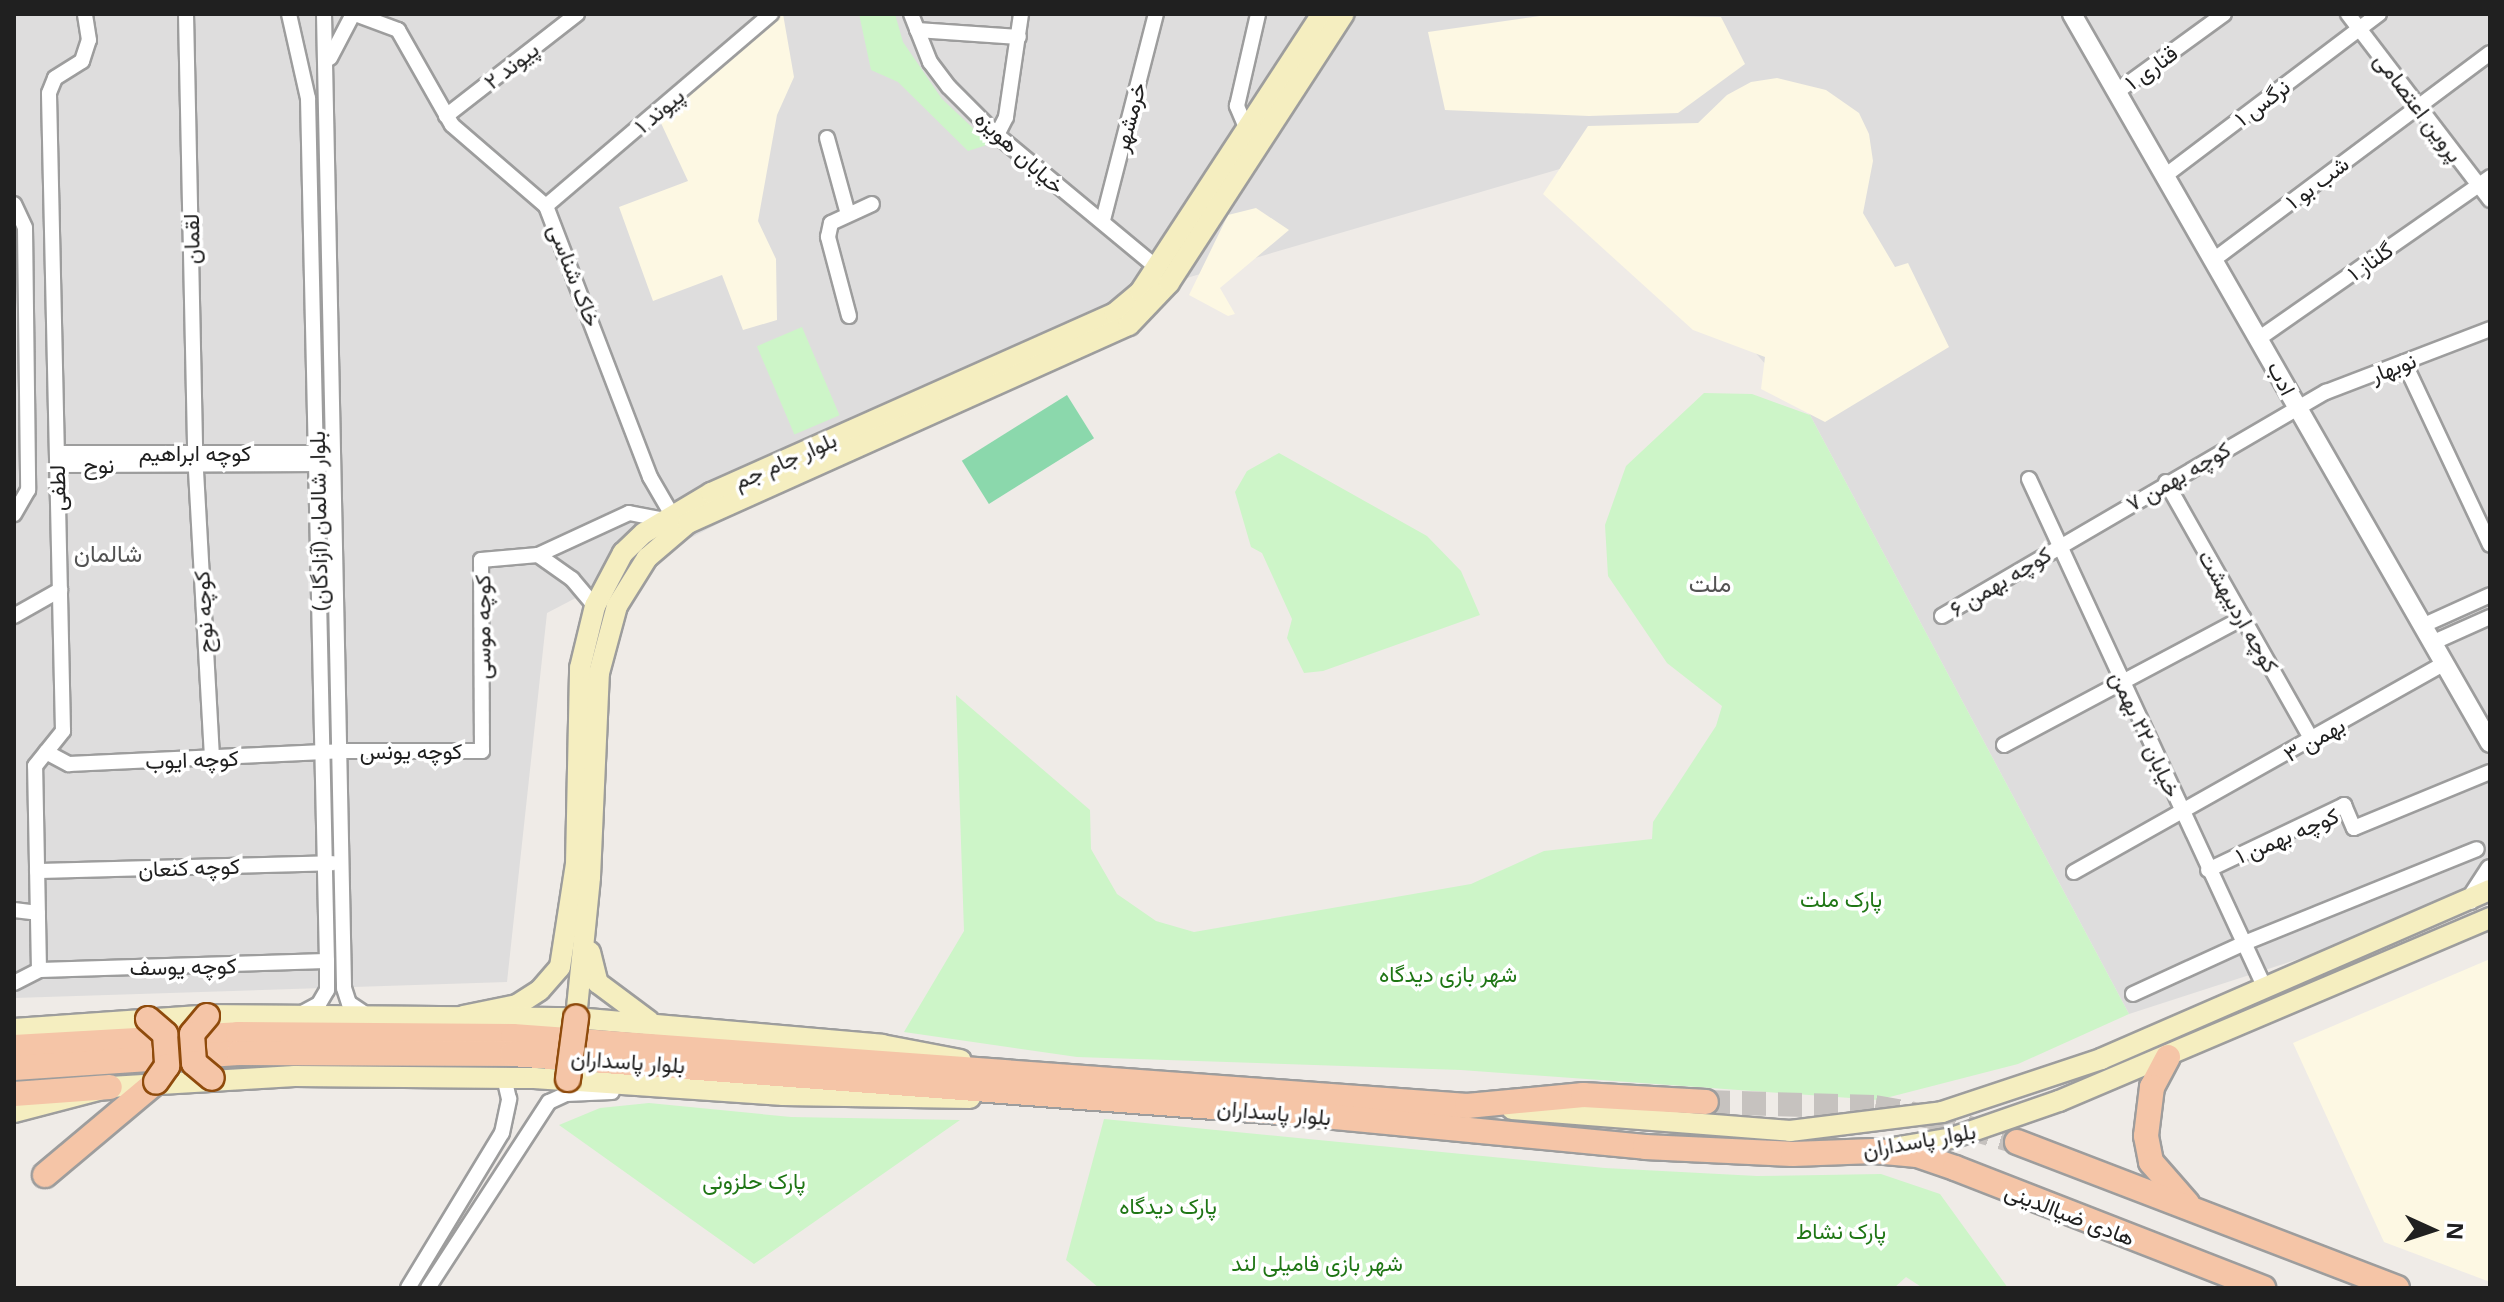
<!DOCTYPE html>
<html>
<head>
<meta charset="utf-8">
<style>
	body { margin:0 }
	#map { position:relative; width:2504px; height:1302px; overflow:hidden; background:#efebe7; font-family:"Open Sans",Vazirmatn,sans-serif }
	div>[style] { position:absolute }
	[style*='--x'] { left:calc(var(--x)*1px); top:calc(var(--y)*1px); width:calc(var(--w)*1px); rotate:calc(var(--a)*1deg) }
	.residential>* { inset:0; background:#dedddd }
	.education>* { inset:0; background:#fdf8e3 }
	.park>* { inset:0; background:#cdf5c8; transform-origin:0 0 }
	.pitch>* { inset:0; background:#8bd8ac; transform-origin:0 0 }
	.primary-tunnel>* { height:24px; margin-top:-12px; transform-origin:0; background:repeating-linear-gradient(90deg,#c6c2bf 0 24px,transparent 0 36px) }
	.roads { filter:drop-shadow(2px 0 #9d9d9d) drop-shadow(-2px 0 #9d9d9d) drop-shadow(0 2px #9d9d9d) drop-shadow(0 -2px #9d9d9d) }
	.minor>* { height:14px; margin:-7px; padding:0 7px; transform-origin:7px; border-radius:7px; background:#fff }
	.tertiary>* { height:18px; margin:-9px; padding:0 9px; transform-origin:9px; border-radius:9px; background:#fff }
	.secondary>* { height:20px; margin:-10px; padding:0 10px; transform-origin:10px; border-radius:10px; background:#f5eec0 }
	.primary>* { height:24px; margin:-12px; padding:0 12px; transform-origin:12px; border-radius:12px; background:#f5c5a7 }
	.bridges { filter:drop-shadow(2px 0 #8f4b0c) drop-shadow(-2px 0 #8f4b0c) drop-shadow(0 2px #8f4b0c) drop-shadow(0 -2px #8f4b0c) }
	.primary-bridge>* { height:24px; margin:-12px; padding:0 12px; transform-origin:12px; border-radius:12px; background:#f5c5a7 }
	span { translate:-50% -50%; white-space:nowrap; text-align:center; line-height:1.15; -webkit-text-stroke:7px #fff; paint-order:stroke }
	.street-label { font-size:22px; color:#202020 }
	.park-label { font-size:22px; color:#1f7615 }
	.neighbourhood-label { font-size:24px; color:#535353 }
	.frame { position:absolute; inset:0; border:16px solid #202020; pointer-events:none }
	.north { position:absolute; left:2392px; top:1190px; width:80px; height:80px; -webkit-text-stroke:6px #fff; paint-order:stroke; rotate:93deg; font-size:22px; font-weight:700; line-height:32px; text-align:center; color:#202020 }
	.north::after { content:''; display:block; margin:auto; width:28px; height:36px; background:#202020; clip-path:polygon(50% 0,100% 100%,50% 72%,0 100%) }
</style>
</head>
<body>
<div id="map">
	<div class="residential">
		<i style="clip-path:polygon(14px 14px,2490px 14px,2490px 897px,2129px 1014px,1810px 415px,1587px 161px,1190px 277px,547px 613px,507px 982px,14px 998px)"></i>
	</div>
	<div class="education">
		<i style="clip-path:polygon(783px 14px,794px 77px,777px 115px,758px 221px,776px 259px,777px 320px,743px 330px,722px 275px,653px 301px,619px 207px,688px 181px,660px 121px,754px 33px)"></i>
		<i style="clip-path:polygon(1554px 14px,1721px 17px,1745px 64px,1678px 113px,1589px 116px,1445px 110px,1428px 32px)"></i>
		<i style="clip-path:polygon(1777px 78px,1826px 90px,1859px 113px,1869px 134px,1873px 161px,1863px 213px,1895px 267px,1908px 263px,1949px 347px,1825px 422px,1761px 389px,1765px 357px,1693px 330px,1543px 194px,1588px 126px,1698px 123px,1727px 95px,1751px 82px)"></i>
		<i style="clip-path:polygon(1256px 208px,1289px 230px,1220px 288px,1235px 314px,1228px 316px,1189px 295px,1228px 215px)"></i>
		<i style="clip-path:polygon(2490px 959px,2490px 1282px,2384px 1242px,2293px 1043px)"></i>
	</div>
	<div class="park">
		<i style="clip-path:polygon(859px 14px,895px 14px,903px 42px,942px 99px,990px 144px,968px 151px,898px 82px,871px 70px)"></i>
		<i style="left:802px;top:327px;width:96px;height:49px;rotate:67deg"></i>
		<i style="clip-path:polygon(1704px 393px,1752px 394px,1810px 415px,2129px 1014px,2018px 1064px,1878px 1100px,1461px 1070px,1077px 1057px,904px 1032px,964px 931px,956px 695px,1090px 810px,1091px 849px,1117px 894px,1156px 921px,1194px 932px,1471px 884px,1544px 851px,1652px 839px,1653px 822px,1716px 726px,1722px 706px,1667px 663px,1608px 576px,1605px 525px,1626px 466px)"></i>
		<i style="clip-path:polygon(1279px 453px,1427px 536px,1461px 571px,1480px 615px,1323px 671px,1304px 673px,1287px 638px,1292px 619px,1262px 553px,1251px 547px,1235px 492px,1247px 471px)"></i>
		<i style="clip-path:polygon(649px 1103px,791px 1117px,960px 1120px,754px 1264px,559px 1125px,600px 1108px)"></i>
		<i style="clip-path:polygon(1104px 1119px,1605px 1168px,1757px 1176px,1881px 1174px,1940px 1194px,2008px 1288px,1923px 1288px,1906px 1277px,1894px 1288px,1099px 1288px,1066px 1260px)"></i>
	</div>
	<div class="pitch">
		<i style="left:1067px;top:395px;width:51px;height:124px;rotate:58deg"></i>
	</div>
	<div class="primary-tunnel">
		<i style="--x:1706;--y:1102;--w:169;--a:1.7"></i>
		<i style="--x:1875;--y:1107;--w:58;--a:10"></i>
		<i style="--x:1932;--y:1117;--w:89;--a:16.4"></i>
	</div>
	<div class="roads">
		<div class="minor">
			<i style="--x:186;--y:14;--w:439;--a:88.8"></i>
			<i style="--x:195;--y:453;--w:306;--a:86.8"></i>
			<i style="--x:289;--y:14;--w:86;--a:77.3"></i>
			<i style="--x:308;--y:98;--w:863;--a:88.74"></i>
			<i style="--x:327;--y:961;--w:29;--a:90"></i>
			<i style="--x:327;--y:990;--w:16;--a:120"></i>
			<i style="--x:319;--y:1004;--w:21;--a:152"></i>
			<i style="--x:324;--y:14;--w:974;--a:88.82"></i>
			<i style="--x:344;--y:988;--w:16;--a:72"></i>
			<i style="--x:349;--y:1003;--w:23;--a:34"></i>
			<i style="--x:355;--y:14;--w:46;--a:20.4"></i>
			<i style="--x:398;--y:30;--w:109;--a:60.4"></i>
			<i style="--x:452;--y:125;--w:124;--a:40.8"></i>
			<i style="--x:546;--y:206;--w:290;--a:69"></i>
			<i style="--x:650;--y:477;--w:44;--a:59.9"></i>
			<i style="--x:911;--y:14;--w:52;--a:68.4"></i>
			<i style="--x:930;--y:62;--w:31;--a:53"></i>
			<i style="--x:949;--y:87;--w:68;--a:45"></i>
			<i style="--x:997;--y:135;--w:207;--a:39.7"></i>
			<i style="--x:2348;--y:14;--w:234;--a:52.6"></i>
			<i style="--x:917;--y:30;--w:102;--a:3.9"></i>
			<i style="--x:330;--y:58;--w:50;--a:-62.4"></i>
			<i style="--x:2118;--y:91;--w:131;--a:-36"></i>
			<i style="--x:446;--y:116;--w:166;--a:-37.9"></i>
			<i style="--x:1245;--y:125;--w:21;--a:-113"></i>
			<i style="--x:1237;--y:106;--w:94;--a:-77.1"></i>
			<i style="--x:997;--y:135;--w:20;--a:-63"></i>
			<i style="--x:1006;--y:117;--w:104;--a:-81.7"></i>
			<i style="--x:827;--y:138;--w:79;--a:74.6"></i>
			<i style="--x:2166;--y:175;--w:267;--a:-37.1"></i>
			<i style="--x:14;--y:204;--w:26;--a:65"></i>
			<i style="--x:25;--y:228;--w:262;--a:89.3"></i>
			<i style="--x:28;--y:490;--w:28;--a:120"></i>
			<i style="--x:546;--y:206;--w:296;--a:-40.5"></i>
			<i style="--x:1103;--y:220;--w:213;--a:-75.6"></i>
			<i style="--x:2216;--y:258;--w:342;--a:-36.8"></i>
			<i style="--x:849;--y:316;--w:82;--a:-104.9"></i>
			<i style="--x:828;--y:237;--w:14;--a:-78"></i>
			<i style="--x:831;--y:223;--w:45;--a:-24.9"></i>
			<i style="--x:2261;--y:337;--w:279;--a:-34.9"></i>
			<i style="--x:2404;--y:362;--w:202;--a:64.8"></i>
			<i style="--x:57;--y:453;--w:269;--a:0"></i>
			<i style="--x:57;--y:465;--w:268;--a:-0.2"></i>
			<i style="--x:2029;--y:479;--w:561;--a:65.13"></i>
			<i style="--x:2166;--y:482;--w:296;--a:60.5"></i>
			<i style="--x:538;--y:555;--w:42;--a:35.2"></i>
			<i style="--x:572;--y:579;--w:35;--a:50"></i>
			<i style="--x:14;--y:616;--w:53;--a:-29.5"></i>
			<i style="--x:1942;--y:616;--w:445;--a:-30.3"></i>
			<i style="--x:2326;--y:392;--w:176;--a:-21"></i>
			<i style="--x:2424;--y:625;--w:72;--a:-24.4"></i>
			<i style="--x:2434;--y:642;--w:61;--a:-24.1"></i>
			<i style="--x:2004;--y:745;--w:271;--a:-28"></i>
			<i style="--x:46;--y:752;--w:26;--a:28"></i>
			<i style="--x:69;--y:764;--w:271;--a:-2.7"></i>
			<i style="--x:340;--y:751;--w:142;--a:0"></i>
			<i style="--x:482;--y:751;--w:191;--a:-90.3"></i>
			<i style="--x:481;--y:560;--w:57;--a:-5"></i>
			<i style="--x:538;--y:555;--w:100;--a:-24.8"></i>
			<i style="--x:629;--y:513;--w:36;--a:11"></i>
			<i style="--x:2208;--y:870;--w:151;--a:-25.5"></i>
			<i style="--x:2344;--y:805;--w:25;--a:67"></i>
			<i style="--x:2354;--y:828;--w:147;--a:-22.4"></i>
			<i style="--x:37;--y:871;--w:296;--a:-1.5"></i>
			<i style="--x:2074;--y:872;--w:426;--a:-29.4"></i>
			<i style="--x:14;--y:910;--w:24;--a:7"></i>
			<i style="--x:39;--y:970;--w:204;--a:-91.1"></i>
			<i style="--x:35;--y:766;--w:45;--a:-51.3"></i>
			<i style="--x:63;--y:731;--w:638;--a:-91.26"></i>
			<i style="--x:49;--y:93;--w:16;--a:-68"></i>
			<i style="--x:55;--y:78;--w:32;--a:-32"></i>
			<i style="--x:82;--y:61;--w:22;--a:-72"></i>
			<i style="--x:89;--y:40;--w:26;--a:-99"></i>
			<i style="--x:14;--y:983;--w:28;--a:-27"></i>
			<i style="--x:39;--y:970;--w:288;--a:-1.8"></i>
			<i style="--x:2133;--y:994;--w:120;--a:-24.6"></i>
			<i style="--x:2242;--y:944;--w:253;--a:-22"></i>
			<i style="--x:408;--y:1288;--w:181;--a:-58.8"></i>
			<i style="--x:502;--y:1133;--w:35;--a:-78"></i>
			<i style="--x:509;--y:1099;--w:23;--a:-103"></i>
			<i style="--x:428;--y:1288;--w:222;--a:-57"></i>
			<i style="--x:549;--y:1102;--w:19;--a:-25"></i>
			<i style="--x:566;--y:1094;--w:46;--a:-2.5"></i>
		</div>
		<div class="tertiary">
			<i style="--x:2072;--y:14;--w:840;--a:60.17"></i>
			<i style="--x:2470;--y:900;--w:37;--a:-57"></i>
		</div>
		<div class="secondary">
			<i style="--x:590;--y:952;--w:32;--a:76"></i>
			<i style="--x:598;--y:983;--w:64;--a:36.7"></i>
			<i style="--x:463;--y:1016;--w:55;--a:-11.5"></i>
			<i style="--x:517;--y:1005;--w:27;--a:-33"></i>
			<i style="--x:540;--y:990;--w:30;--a:-49"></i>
			<i style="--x:560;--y:967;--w:104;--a:-81.2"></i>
			<i style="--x:576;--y:864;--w:196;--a:-88.8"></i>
			<i style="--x:580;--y:668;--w:64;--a:-76.4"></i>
			<i style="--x:595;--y:606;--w:60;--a:-62.2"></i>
			<i style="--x:623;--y:553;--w:29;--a:-44"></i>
			<i style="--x:644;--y:533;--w:78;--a:-30.8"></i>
			<i style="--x:711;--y:493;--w:442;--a:-24"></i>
			<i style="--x:1115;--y:313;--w:33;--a:-40"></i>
			<i style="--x:1140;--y:292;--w:332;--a:-56.8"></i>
			<i style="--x:576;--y:1018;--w:142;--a:-84.3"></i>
			<i style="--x:590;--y:877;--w:204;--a:-87.5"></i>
			<i style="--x:599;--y:673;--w:69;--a:-75"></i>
			<i style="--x:617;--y:606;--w:57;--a:-58"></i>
			<i style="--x:647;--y:558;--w:54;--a:-40.5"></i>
			<i style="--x:688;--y:523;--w:483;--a:-24.2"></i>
			<i style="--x:1129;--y:325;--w:58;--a:-46.4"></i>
			<i style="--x:1169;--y:283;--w:321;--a:-57"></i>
			<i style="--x:14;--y:1029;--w:200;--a:-4"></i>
			<i style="--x:214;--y:1015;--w:362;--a:0.5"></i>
			<i style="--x:576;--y:1018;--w:307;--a:5"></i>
			<i style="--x:882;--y:1045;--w:80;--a:10.8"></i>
			<i style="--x:1512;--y:1109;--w:279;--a:4.5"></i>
			<i style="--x:1790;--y:1131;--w:153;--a:-7.1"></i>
			<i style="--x:1942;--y:1112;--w:168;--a:-18.4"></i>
			<i style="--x:2101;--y:1059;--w:424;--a:-23.5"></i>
			<i style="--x:14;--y:1112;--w:99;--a:-14.6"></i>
			<i style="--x:110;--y:1087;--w:185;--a:-3.4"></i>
			<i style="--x:295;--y:1076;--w:239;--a:0.5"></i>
			<i style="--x:534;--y:1078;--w:250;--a:3.9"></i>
			<i style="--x:783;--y:1095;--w:187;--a:0.9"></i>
			<i style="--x:1893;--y:1148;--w:60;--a:-9.6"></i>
			<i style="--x:1952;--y:1138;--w:113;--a:-19.1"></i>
			<i style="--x:2059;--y:1101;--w:468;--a:-23"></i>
		</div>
		<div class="primary">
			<i style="--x:14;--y:1047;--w:224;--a:-3.3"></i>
			<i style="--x:238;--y:1034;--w:275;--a:0.4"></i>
			<i style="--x:513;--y:1036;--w:957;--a:4.2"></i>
			<i style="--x:1467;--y:1106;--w:117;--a:-5.4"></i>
			<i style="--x:1583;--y:1095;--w:123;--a:3.3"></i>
			<i style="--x:2168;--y:1057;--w:34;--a:118"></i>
			<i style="--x:2152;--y:1087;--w:49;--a:97"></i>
			<i style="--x:2146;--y:1136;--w:26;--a:79"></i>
			<i style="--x:2151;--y:1162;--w:55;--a:48.7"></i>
			<i style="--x:14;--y:1068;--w:225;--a:-3.8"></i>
			<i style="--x:239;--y:1053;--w:273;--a:0.2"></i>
			<i style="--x:512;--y:1054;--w:783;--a:4.32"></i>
			<i style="--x:1293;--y:1113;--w:354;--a:5.5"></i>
			<i style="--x:1645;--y:1147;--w:148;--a:2.7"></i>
			<i style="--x:1793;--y:1154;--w:81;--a:-2.1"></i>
			<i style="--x:1874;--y:1151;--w:43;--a:5.3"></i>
			<i style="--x:1917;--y:1155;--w:40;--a:18.9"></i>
			<i style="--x:1955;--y:1168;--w:331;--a:21.3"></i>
			<i style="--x:14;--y:1094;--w:96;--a:-4.2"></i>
			<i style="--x:2017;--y:1142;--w:407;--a:21"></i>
			<i style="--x:45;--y:1175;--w:145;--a:-40"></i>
		</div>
	</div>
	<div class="bridges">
		<div class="primary-bridge">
			<i style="--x:207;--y:1016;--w:23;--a:130"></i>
			<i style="--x:192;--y:1034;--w:29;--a:86"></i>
			<i style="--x:194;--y:1063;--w:23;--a:40"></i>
			<i style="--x:148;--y:1019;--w:23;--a:41"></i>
			<i style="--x:165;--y:1034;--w:32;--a:86"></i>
			<i style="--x:167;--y:1066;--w:19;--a:125"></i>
			<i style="--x:568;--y:1079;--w:62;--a:-82.5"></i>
		</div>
	</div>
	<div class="street-label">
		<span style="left:511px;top:65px;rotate:-38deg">پیوند ۲</span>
		<span style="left:2151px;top:67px;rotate:-36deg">قناری ۱</span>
		<span style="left:2262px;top:102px;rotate:-37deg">نرگس ۱</span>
		<span style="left:2419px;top:107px;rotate:53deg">پروین اعتصامی</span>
		<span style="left:659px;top:110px;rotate:-40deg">پیوند ۱</span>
		<span style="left:1129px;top:117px;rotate:-75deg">خرمشهر</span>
		<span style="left:1020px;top:152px;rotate:42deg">خیابان هویزه</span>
		<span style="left:2317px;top:182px;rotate:-37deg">شب بو ۱</span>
		<span style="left:191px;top:239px;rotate:-91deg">لقمان</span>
		<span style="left:2370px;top:261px;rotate:-35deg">گلناز ۱</span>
		<span style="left:575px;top:275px;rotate:69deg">خاک شناسی</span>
		<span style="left:2393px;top:367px;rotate:-21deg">نوبهار</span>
		<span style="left:2282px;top:378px;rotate:63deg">ادب</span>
		<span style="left:195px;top:453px">کوچه ابراهیم</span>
		<span style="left:785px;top:460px;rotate:-24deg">بلوار جام جم</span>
		<span style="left:99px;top:465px">نوح</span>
		<span style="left:2178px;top:476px;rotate:-30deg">کوچه بهمن ۷</span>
		<span style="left:57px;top:488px;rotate:-91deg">لطفی</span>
		<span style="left:318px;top:521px;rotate:-91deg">بلوار شالمان (آزادگان)</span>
		<span style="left:2000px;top:581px;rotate:-31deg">کوچه بهمن ۶</span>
		<span style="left:2239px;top:611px;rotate:60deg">کوچه اردیبهشت</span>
		<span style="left:203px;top:612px;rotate:-93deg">کوچه نوح</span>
		<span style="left:482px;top:627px;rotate:-90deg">کوچه موسی</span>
		<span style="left:2146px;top:734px;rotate:65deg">خیابان ۲۲ بهمن</span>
		<span style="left:2314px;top:739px;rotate:-30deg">بهمن ۳</span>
		<span style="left:411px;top:751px">کوچه یونس</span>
		<span style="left:192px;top:759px;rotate:-2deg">کوچه ایوب</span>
		<span style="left:2287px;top:835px;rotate:-23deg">کوچه بهمن ۱</span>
		<span style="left:189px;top:867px;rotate:-2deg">کوچه کنعان</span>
		<span style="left:183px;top:966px;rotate:-1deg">کوچه یوسف</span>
		<span style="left:628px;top:1061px;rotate:4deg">بلوار پاسداران</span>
		<span style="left:1274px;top:1112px;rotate:5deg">بلوار پاسداران</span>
		<span style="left:1919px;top:1140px;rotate:-10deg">بلوار پاسداران</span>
		<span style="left:2070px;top:1214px;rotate:21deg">هادی ضیاالدینی</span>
	</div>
	<div class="park-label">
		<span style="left:1841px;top:899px">پارک ملت</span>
		<span style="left:1448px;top:974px">شهر بازی دیدگاه</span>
		<span style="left:754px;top:1181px">پارک حلزونی</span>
		<span style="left:1168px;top:1206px">پارک دیدگاه</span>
		<span style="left:1841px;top:1231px">پارک نشاط</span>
		<span style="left:1317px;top:1263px">شهر بازی فامیلی لند</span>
	</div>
	<div class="neighbourhood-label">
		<span style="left:108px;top:553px">شالمان</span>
		<span style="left:1710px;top:583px">ملت</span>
	</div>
	<div class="frame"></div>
	<div class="north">N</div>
</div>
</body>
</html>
